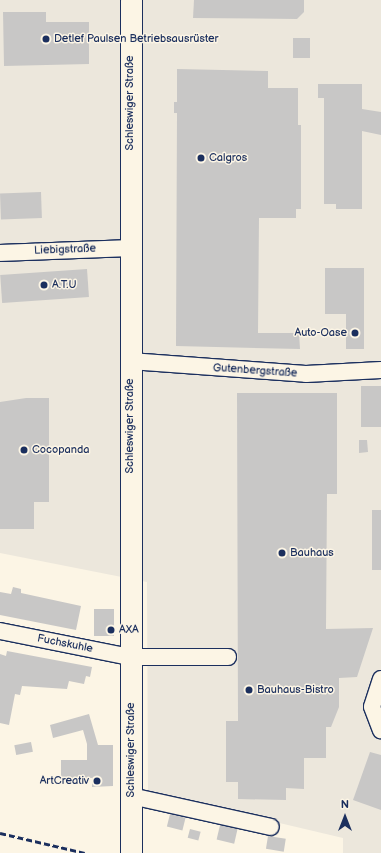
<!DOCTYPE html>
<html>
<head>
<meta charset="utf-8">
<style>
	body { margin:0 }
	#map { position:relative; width:381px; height:853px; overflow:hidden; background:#fcf5e5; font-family:"Balsamiq Sans",sans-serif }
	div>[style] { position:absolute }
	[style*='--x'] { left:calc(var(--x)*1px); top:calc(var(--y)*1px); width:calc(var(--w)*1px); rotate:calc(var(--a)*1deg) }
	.built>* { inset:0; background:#ece7dc }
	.building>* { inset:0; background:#c8c7c6; transform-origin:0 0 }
	.roads { filter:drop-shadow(1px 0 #1b2f5e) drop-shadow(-1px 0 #1b2f5e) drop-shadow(0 1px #1b2f5e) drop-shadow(0 -1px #1b2f5e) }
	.minor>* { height:16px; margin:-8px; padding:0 8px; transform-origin:8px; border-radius:8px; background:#fcf5e5 }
	.major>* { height:21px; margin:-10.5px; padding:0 10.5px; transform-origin:10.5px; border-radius:10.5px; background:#fcf5e5 }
	.rail>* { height:3px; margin-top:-1.5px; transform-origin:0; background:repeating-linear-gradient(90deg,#1b2f5e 0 6px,transparent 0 9px) }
	.dots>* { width:11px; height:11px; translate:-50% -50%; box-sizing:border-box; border:2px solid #fcf5e5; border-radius:50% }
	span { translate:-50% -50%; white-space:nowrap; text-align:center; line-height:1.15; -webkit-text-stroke:3px #fcf5e5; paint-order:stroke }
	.poi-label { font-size:11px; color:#1b2f5e }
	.left { translate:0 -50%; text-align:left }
	.right { translate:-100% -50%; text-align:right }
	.street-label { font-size:11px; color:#1b2f5e }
	.north { position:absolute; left:325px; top:797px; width:40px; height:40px; -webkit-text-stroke:3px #fcf5e5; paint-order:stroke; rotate:0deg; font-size:11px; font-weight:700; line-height:16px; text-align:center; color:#1b2f5e }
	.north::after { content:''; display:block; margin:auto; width:14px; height:18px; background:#1b2f5e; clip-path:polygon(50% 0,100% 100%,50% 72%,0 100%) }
</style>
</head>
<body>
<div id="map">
	<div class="built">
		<i style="clip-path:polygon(0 0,381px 0,381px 853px,343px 853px,343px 838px,148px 792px,147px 582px,0 553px)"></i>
	</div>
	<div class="building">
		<i style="clip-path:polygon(194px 0,304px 0,304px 12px,297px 19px,193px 18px)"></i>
		<i style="clip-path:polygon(3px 12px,46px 12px,46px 22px,89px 22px,89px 64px,4px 66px)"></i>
		<i style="left:293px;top:38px;width:17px;height:20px"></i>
		<i style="clip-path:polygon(177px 69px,268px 71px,268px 88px,298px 88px,298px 125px,301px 125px,301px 209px,296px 209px,296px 218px,259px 218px,258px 333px,299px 333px,300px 349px,176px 346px,177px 113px,174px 113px,174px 102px,177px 102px)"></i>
		<i style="clip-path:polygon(318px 84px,362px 84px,362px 109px,381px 112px,381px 135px,362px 131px,362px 209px,336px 209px,336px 204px,324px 204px,324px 98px,318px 98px)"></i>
		<i style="left:41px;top:192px;width:26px;height:41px;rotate:88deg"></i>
		<i style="clip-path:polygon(325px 268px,364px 268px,364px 349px,346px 349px,346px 314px,325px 314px)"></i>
		<i style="left:87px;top:269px;width:28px;height:87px;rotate:86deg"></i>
		<i style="left:361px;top:386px;width:20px;height:41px"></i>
		<i style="clip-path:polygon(237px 393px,337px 393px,337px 494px,327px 494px,326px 629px,373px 628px,357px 677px,339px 678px,339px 707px,331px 727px,326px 727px,326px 758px,304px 758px,304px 789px,286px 788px,286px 800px,238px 799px,238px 782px,226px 782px,226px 721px,238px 721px)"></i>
		<i style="clip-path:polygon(26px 398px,49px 398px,49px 502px,34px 502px,34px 529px,0 529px,0 402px)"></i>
		<i style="clip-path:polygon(359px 440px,367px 440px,368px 452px,359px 453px)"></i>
		<i style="left:372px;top:510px;width:9px;height:60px"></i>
		<i style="clip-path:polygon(13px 587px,21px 589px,21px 593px,81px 606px,76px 630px,0 615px,0 592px,11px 594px)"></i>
		<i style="left:94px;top:609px;width:20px;height:27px"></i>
		<i style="clip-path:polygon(7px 651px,92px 667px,90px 677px,86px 676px,84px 684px,69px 681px,67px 689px,22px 686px,20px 695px,15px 694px,9px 725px,0 723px,0 654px,6px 656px)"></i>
		<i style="clip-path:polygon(89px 714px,98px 745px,113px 745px,113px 786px,92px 787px,92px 778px,61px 778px,61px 760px,87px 760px,87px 744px,83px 730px,53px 738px,50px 725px)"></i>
		<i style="left:31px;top:742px;width:10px;height:17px;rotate:79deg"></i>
		<i style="clip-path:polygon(370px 752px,381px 755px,381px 810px,353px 800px)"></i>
		<i style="left:170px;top:814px;width:16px;height:13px;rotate:14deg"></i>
		<i style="left:220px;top:825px;width:18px;height:15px;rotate:13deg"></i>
		<i style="left:190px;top:829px;width:11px;height:9px;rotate:15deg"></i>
		<i style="left:268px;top:836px;width:18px;height:13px;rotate:9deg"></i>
	</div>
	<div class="roads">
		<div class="minor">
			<i style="--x:0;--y:253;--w:130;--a:-2.2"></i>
			<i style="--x:130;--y:361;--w:176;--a:4.2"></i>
			<i style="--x:306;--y:374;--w:75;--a:-3.1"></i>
			<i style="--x:0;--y:631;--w:133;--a:11.3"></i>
			<i style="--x:130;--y:657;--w:98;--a:0"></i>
			<i style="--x:381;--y:679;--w:29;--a:108"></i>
			<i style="--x:372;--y:707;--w:25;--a:69"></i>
			<i style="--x:131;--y:796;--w:143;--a:12.5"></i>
		</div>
		<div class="major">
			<i style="--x:131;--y:0;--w:853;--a:90"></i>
		</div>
	</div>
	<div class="rail">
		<i style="--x:0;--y:833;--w:87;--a:13.2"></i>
	</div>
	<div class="dots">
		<i style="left:46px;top:39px;background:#1b2f5e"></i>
		<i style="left:201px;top:158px;background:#1b2f5e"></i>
		<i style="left:44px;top:285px;background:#1b2f5e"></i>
		<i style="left:355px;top:333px;background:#1b2f5e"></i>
		<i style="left:24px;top:450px;background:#1b2f5e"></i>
		<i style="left:282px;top:553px;background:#1b2f5e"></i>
		<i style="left:111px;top:630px;background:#1b2f5e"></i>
		<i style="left:249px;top:690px;background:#1b2f5e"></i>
		<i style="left:97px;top:781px;background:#1b2f5e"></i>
	</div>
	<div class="poi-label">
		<span class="left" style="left:54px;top:39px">Detlef Paulsen Betriebsausrüster</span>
		<span class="left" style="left:209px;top:158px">Calgros</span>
		<span class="left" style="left:52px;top:285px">A.T.U</span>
		<span class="right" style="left:347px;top:333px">Auto-Oase</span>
		<span class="left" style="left:32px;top:450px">Cocopanda</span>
		<span class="left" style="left:290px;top:553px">Bauhaus</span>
		<span class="left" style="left:119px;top:630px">AXA</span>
		<span class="left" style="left:257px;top:690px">Bauhaus-Bistro</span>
		<span class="right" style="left:89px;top:781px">ArtCreativ</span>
	</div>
	<div class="street-label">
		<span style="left:130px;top:103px;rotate:-90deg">Schleswiger Straße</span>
		<span style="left:65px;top:250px;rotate:-2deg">Liebigstraße</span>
		<span style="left:255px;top:371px;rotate:4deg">Gutenbergstraße</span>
		<span style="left:130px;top:426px;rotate:-90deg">Schleswiger Straße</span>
		<span style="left:65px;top:644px;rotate:11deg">Fuchskuhle</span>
		<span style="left:131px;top:750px;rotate:-90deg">Schleswiger Straße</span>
	</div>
	<div class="north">N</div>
</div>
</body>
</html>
